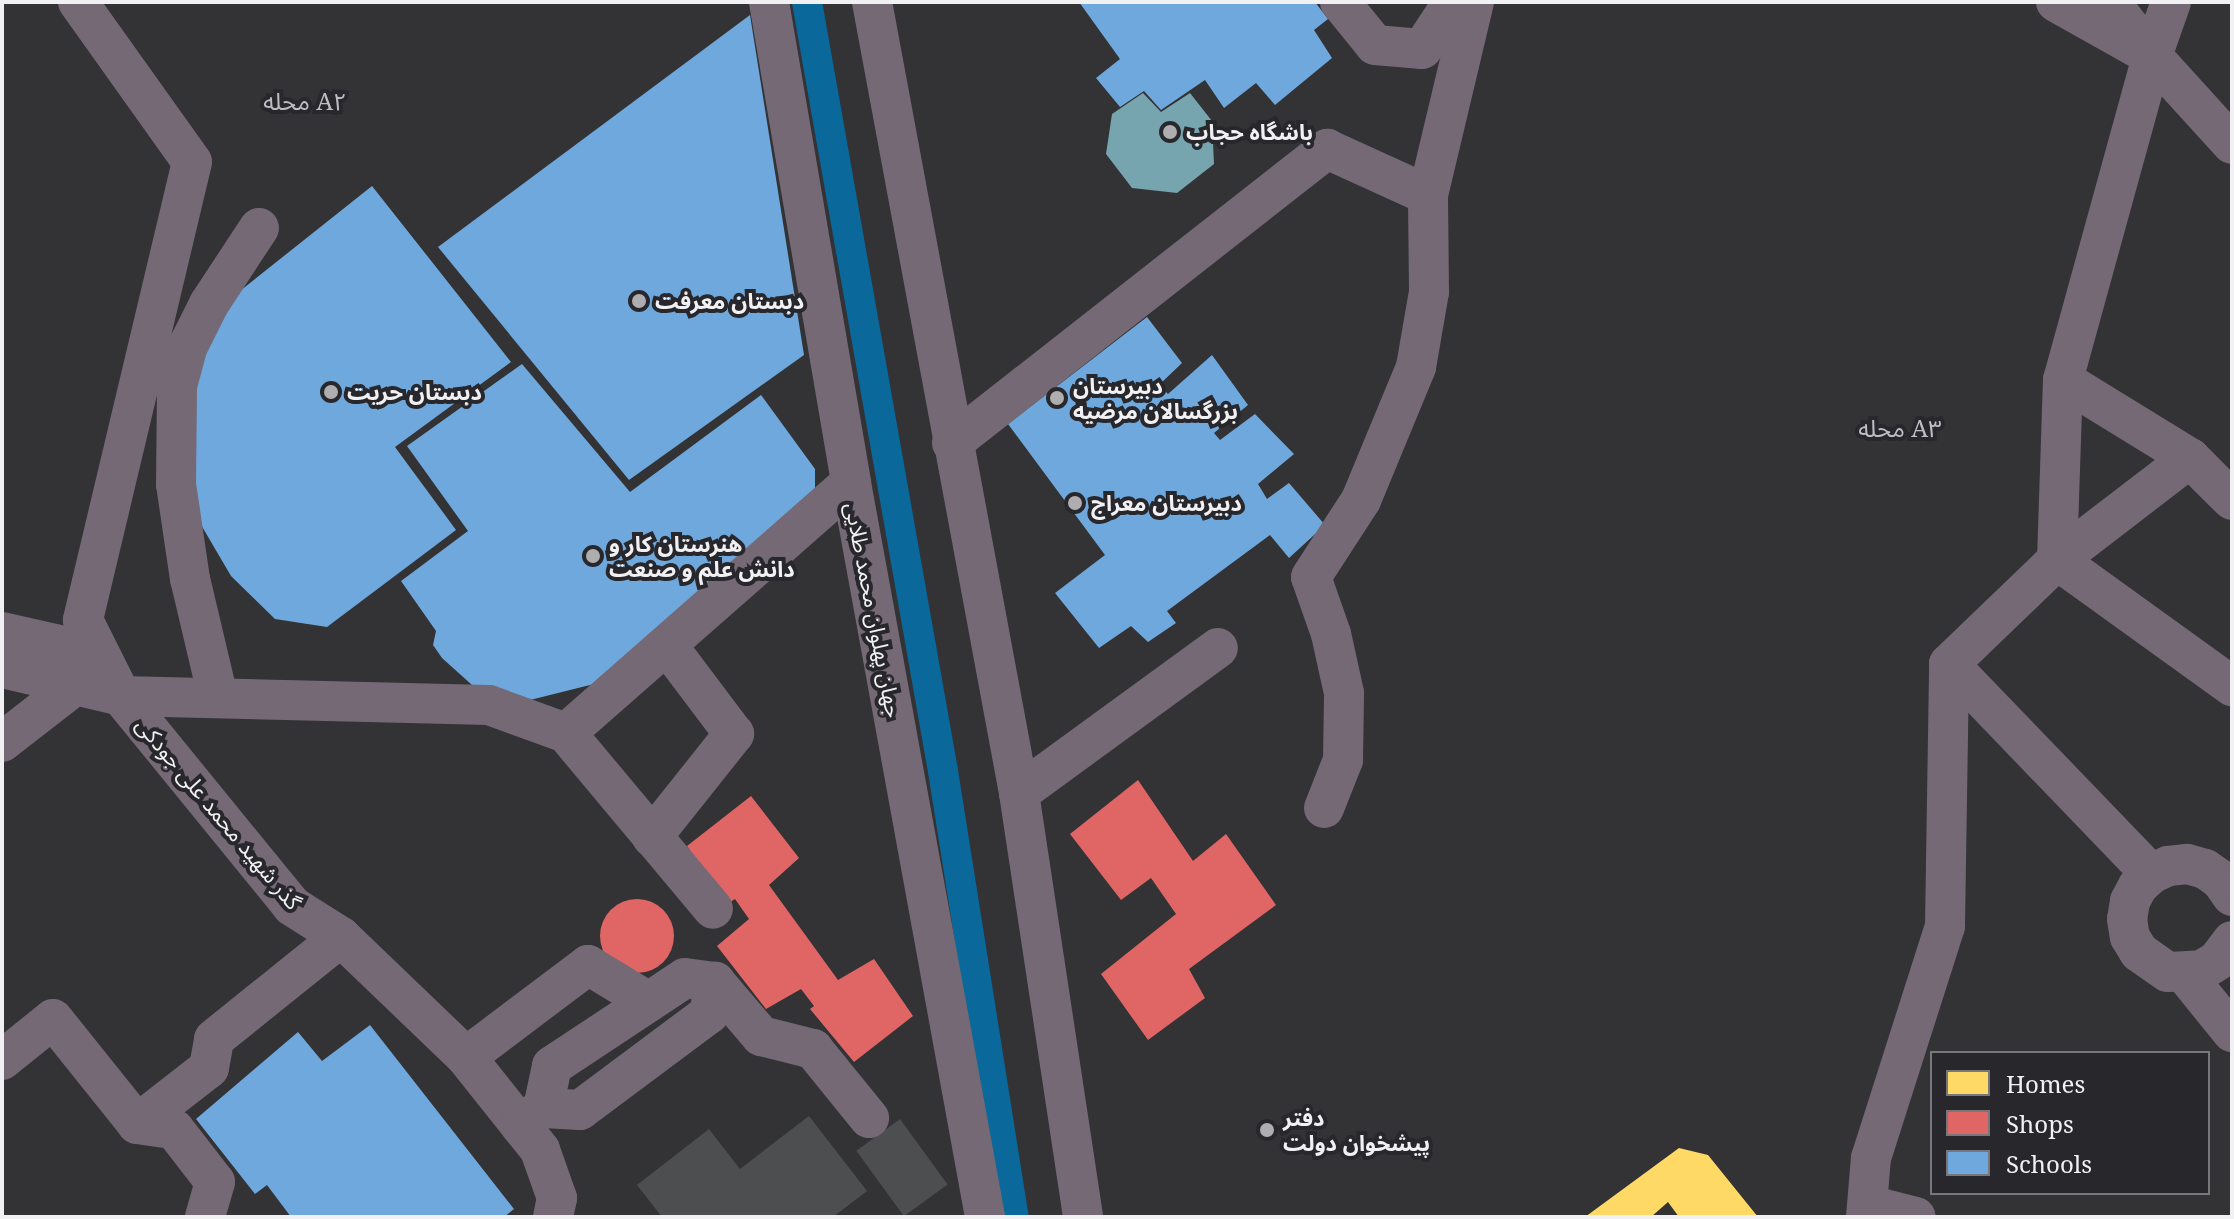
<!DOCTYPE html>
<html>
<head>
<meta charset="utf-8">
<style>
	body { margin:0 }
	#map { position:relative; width:2234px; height:1219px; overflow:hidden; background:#333235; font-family:"Noto Serif","Noto Sans Arabic",serif }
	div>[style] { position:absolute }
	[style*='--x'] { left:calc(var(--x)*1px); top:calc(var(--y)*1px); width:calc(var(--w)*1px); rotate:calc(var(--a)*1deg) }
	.homes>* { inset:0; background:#ffd966 }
	.shops>* { inset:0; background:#e06666 }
	.round { border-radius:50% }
	.schools>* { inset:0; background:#6fa8dc }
	.public>* { inset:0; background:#76a5af }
	.canal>* { height:30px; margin:-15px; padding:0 15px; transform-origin:15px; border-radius:15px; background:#0b689b }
	.building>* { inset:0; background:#4d4e50; transform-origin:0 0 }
	.minor>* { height:40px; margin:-20px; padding:0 20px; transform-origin:20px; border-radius:20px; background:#746975 }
	.dots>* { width:22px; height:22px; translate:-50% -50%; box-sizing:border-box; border:4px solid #28272c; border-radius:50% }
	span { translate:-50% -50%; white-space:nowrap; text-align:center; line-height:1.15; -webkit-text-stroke:8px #28272c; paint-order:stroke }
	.poi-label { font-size:22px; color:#f1f1f4; font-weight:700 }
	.left { translate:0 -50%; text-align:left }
	.street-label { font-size:22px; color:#f1f1f4 }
	.neighbourhood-label { font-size:24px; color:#bfbdc4 }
	.frame { position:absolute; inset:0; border:4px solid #f1f1f4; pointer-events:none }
	.legend { position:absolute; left:1930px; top:1051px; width:280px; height:144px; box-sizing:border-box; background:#28272c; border:2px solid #78787c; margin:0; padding:10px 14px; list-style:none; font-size:24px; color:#f1f1f4 }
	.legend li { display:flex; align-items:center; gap:16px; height:40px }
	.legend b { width:40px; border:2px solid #78787c }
</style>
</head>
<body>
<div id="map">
	<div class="homes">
		<i style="clip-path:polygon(1679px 1148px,1708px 1155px,1758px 1217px,1679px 1217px,1668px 1202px,1651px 1217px,1585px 1217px)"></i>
	</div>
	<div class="shops">
		<i style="clip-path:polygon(1138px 780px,1193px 861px,1226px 834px,1276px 905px,1189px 969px,1205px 998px,1148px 1040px,1101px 974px,1176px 914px,1151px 878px,1121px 900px,1070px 834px)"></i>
		<i style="clip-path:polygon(751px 796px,799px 858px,769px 885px,838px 980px,874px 959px,913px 1016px,854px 1062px,810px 1009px,814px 1006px,801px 989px,766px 1009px,717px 946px,749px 919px,735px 899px,727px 904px,687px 846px)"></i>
		<i class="round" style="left:600px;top:899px;width:74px;height:74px"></i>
	</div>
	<div class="schools">
		<i style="clip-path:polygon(1079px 2px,1315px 2px,1328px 19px,1314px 30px,1332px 58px,1275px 105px,1256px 83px,1224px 108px,1205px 80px,1161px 110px,1144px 91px,1120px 107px,1096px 78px,1120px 59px)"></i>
		<i style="clip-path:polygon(750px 15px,804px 355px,629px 480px,438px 247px)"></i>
		<i style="clip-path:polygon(372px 186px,511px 362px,395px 447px,456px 530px,327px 627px,275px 619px,231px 576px,197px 518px,188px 423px,200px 355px,221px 306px)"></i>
		<i style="clip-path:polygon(1147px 317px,1182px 363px,1159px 385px,1168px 394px,1212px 355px,1248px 405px,1214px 433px,1220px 440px,1255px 414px,1294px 454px,1258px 484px,1267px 499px,1289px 483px,1325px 525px,1289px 558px,1270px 535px,1167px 611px,1176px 623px,1148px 642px,1131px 626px,1099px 648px,1055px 593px,1105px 555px,1008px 424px)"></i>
		<i style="clip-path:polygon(522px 364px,630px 492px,761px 395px,815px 469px,815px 505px,594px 684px,530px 700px,472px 685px,442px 658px,433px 645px,436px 631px,401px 581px,468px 531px,407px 446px)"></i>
		<i style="clip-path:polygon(370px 1025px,514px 1209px,504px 1217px,291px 1217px,267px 1185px,255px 1194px,196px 1119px,298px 1032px,322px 1061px)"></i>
	</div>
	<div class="public">
		<i style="clip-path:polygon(1143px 93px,1161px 112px,1190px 93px,1212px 121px,1214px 164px,1177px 193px,1132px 188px,1106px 154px,1112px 114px)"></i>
	</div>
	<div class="canal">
		<i style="--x:807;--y:2;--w:781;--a:79.97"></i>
		<i style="--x:943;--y:771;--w:452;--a:81"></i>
	</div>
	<div class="building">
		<i style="clip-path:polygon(809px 1116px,867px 1191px,833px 1217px,662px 1217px,637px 1185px,709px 1129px,740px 1169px)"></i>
		<i style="left:900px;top:1119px;width:81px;height:54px;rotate:54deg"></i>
	</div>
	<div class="minor">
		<i style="--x:78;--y:2;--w:196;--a:54.5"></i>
		<i style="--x:192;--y:162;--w:471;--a:103.4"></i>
		<i style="--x:83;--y:620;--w:85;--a:63.4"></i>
		<i style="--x:121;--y:696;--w:271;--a:50.8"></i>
		<i style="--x:292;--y:906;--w:58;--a:32.3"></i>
		<i style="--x:341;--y:937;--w:173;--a:43.8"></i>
		<i style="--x:466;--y:1057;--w:87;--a:51.5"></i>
		<i style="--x:520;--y:1125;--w:32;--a:51"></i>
		<i style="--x:540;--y:1150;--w:51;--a:70.5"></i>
		<i style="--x:557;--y:1198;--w:19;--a:102"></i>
		<i style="--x:769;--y:2;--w:488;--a:80.3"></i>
		<i style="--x:851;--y:483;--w:746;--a:79.65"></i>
		<i style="--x:872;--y:2;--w:805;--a:79.47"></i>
		<i style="--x:1019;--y:793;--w:429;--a:81.4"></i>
		<i style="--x:1340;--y:2;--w:55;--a:50.9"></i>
		<i style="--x:1375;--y:45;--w:47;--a:4.9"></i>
		<i style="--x:1422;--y:49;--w:56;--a:-56.6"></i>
		<i style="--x:2056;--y:2;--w:94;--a:29.3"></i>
		<i style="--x:2110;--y:2;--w:68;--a:52.1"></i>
		<i style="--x:2152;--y:56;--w:119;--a:47.7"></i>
		<i style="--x:2063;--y:380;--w:149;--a:31.6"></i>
		<i style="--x:2190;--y:458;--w:59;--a:45"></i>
		<i style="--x:952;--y:443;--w:477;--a:-38.1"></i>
		<i style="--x:1327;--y:149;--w:111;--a:24.5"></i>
		<i style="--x:2190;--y:458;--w:168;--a:142.5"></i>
		<i style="--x:2057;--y:560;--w:216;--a:35.8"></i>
		<i style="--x:2;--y:632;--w:100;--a:12.7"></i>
		<i style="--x:1949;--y:664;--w:291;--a:46.1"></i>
		<i style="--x:2;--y:668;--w:122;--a:13.2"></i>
		<i style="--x:121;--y:696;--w:368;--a:1.4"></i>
		<i style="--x:489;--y:705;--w:82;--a:20"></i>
		<i style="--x:566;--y:733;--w:379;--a:-41.3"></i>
		<i style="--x:218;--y:697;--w:121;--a:-103.3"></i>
		<i style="--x:190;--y:579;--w:96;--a:-98.4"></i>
		<i style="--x:176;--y:484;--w:98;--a:-89.4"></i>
		<i style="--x:177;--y:386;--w:39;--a:-75"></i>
		<i style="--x:187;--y:348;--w:49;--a:-63.4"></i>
		<i style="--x:209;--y:304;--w:91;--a:-56.7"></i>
		<i style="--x:566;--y:733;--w:229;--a:50.1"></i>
		<i style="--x:2;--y:742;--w:91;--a:-37.9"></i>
		<i style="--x:1019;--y:793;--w:246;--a:-36.1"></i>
		<i style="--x:1324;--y:808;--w:52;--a:-68.4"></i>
		<i style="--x:1343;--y:760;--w:67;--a:-89.1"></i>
		<i style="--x:1344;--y:693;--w:60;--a:-102.4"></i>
		<i style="--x:1331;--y:634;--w:60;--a:-109.3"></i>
		<i style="--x:1311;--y:577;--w:92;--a:-57"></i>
		<i style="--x:1361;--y:500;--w:144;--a:-67.5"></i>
		<i style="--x:1416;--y:367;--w:76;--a:-80.2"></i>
		<i style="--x:1429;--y:292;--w:97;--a:-90.6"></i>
		<i style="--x:1428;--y:195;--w:198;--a:-76.6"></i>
		<i style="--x:652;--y:837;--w:132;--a:-51.5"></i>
		<i style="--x:734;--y:734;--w:111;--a:-127"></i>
		<i style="--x:2232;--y:896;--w:19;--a:-125"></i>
		<i style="--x:2221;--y:880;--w:19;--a:-145"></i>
		<i style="--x:2205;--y:869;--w:19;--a:-164"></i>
		<i style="--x:2187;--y:864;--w:19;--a:174"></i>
		<i style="--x:2168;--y:866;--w:19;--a:155"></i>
		<i style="--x:2151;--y:874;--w:18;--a:137"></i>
		<i style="--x:2138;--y:886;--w:17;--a:118"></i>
		<i style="--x:2130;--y:901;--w:18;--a:99"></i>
		<i style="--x:2127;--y:919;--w:18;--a:81"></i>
		<i style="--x:2130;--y:937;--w:17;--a:59"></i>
		<i style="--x:2139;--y:952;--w:35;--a:35"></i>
		<i style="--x:2168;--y:972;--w:34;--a:-3"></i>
		<i style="--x:2202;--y:970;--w:17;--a:-31"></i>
		<i style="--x:2217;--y:961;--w:25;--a:-53"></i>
		<i style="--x:2185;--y:974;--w:75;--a:51"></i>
		<i style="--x:466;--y:1057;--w:153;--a:-37"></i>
		<i style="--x:588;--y:965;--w:71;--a:31.2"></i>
		<i style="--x:2;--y:1060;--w:65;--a:-38.8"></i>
		<i style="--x:53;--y:1019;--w:134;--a:51.3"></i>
		<i style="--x:137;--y:1124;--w:37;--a:8"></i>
		<i style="--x:174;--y:1129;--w:67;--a:52.3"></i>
		<i style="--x:215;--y:1182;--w:36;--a:106"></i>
		<i style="--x:543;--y:1108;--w:43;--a:-77.9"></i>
		<i style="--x:552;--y:1066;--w:159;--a:-33.5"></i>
		<i style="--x:685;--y:978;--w:30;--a:8"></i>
		<i style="--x:715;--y:982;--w:71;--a:49.6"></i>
		<i style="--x:761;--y:1036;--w:54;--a:14"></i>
		<i style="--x:813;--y:1049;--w:89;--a:50.9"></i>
		<i style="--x:522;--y:1123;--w:26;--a:-36"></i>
		<i style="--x:543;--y:1108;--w:37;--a:3"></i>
		<i style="--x:580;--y:1110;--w:161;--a:-36.7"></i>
		<i style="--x:709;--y:1014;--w:33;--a:-79"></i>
		<i style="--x:137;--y:1124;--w:91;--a:-37.9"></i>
		<i style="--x:209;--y:1068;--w:29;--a:-80"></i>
		<i style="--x:214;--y:1039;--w:163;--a:-38.8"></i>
		<i style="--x:1868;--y:1205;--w:49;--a:14"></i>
		<i style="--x:1866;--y:1217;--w:59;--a:-85.2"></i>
		<i style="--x:1871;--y:1158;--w:244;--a:-72.3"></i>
		<i style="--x:1945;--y:926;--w:262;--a:-89.1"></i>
		<i style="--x:1949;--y:664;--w:150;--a:-43.9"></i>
		<i style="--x:2057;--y:560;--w:180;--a:-88.1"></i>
		<i style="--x:2063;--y:380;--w:336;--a:-74.6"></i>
		<i style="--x:2152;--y:56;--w:57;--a:-70.6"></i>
	</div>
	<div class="dots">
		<i style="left:1170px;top:132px;background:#aeaeb1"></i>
		<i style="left:639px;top:301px;background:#aeaeb1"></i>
		<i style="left:331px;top:392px;background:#aeaeb1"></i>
		<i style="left:1057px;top:398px;background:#aeaeb1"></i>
		<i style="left:1075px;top:503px;background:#aeaeb1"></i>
		<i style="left:593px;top:556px;background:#aeaeb1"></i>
		<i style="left:1267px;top:1130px;background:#aeaeb1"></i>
	</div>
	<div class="poi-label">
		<span class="left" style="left:1186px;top:132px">باشگاه حجاب</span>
		<span class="left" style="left:655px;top:301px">دبستان معرفت</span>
		<span class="left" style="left:1073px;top:398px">دبیرستان<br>بزرگسالان مرضیه</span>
		<span class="left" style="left:347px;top:392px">دبستان حریت</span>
		<span class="left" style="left:1091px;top:503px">دبیرستان معراج</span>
		<span class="left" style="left:609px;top:556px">هنرستان کار و<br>دانش علم و صنعت</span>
		<span class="left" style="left:1283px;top:1130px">دفتر<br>پیشخوان دولت</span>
	</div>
	<div class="street-label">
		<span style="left:874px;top:610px;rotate:79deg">جهان پهلوان محمد طلایی</span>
		<span style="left:219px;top:813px;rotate:50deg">گذر شهید محمد علی جودکی</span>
	</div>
	<div class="neighbourhood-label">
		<span style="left:305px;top:101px">محله A۲</span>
		<span style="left:1900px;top:428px">محله A۳</span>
	</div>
	<div class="frame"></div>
	<ul class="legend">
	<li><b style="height:22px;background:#ffd966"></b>Homes</li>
	<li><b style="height:22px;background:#e06666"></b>Shops</li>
	<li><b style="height:22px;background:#6fa8dc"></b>Schools</li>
	</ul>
</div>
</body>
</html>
